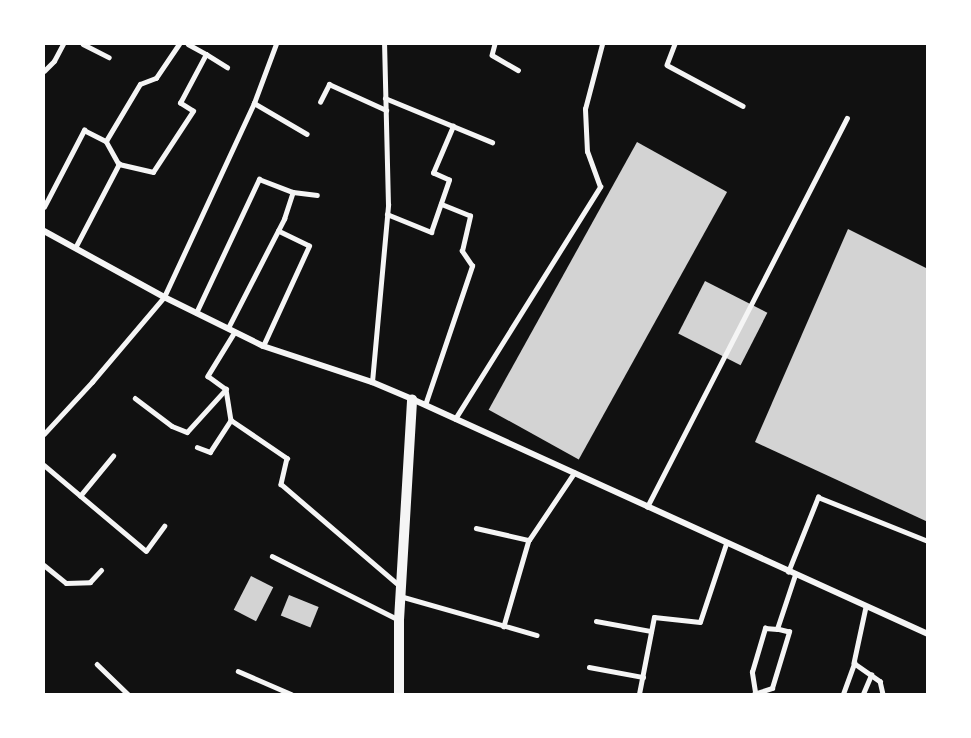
<!DOCTYPE html>
<html>
<head>
<meta charset="utf-8">
<style>
	body { margin:0 }
	#map { position:relative; width:971px; height:738px; overflow:hidden; background:#111; font-family:Overpass,sans-serif }
	div>[style] { position:absolute }
	[style*='--x'] { left:calc(var(--x)*1px); top:calc(var(--y)*1px); width:calc(var(--w)*1px); rotate:calc(var(--a)*1deg) }
	.building>* { inset:0; background:#d3d3d3; transform-origin:0 0 }
	.service>* { height:4.5px; margin:-2.25px; padding:0 2.25px; transform-origin:2.25px; border-radius:2.25px; background:#f5f5f5 }
	.minor>* { height:6px; margin:-3px; padding:0 3px; transform-origin:3px; border-radius:3px; background:#f5f5f5 }
	.tertiary>* { height:10px; margin:-5px; padding:0 5px; transform-origin:5px; border-radius:5px; background:#f5f5f5 }
	span { translate:-50% -50%; white-space:nowrap; text-align:center; line-height:1.15; -webkit-text-stroke:6px #fff; paint-order:stroke }
	.frame { position:absolute; inset:0; border:45px solid #fff; pointer-events:none }
</style>
</head>
<body>
<div id="map">
	<div class="building">
		<i style="left:637px;top:142px;width:103px;height:306px;rotate:29deg"></i>
		<i style="clip-path:polygon(848px 229px,928px 269px,928px 522px,755px 442px)"></i>
		<i style="left:705px;top:281px;width:70px;height:59px;rotate:27deg"></i>
		<i style="left:251px;top:576px;width:25px;height:38px;rotate:27deg"></i>
		<i style="left:289px;top:595px;width:32px;height:22px;rotate:22deg"></i>
	</div>
	<div class="service">
		<i style="--x:83;--y:44;--w:29;--a:27"></i>
		<i style="--x:188;--y:44;--w:21;--a:29"></i>
		<i style="--x:495;--y:44;--w:11;--a:105"></i>
		<i style="--x:492;--y:55;--w:30;--a:30"></i>
		<i style="--x:675;--y:44;--w:22;--a:111"></i>
		<i style="--x:667;--y:65;--w:86;--a:28.3"></i>
		<i style="--x:44;--y:71;--w:14;--a:-45"></i>
		<i style="--x:54;--y:61;--w:19;--a:-62"></i>
		<i style="--x:385;--y:98;--w:116;--a:22.4"></i>
		<i style="--x:320;--y:102;--w:20;--a:-63"></i>
		<i style="--x:329;--y:84;--w:63;--a:24.5"></i>
		<i style="--x:254;--y:103;--w:61;--a:30.3"></i>
		<i style="--x:106;--y:141;--w:26;--a:61"></i>
		<i style="--x:119;--y:164;--w:35;--a:13"></i>
		<i style="--x:153;--y:172;--w:73;--a:-56.7"></i>
		<i style="--x:193;--y:111;--w:15;--a:-148"></i>
		<i style="--x:180;--y:103;--w:55;--a:-62"></i>
		<i style="--x:206;--y:54;--w:25;--a:32"></i>
		<i style="--x:106;--y:141;--w:66;--a:-59.2"></i>
		<i style="--x:140;--y:84;--w:17;--a:-21"></i>
		<i style="--x:156;--y:78;--w:41;--a:-55.9"></i>
		<i style="--x:44;--y:207;--w:87;--a:-62.5"></i>
		<i style="--x:84;--y:130;--w:25;--a:27"></i>
		<i style="--x:387;--y:214;--w:48;--a:22.2"></i>
		<i style="--x:431;--y:232;--w:55;--a:-70.9"></i>
		<i style="--x:449;--y:180;--w:17;--a:-156"></i>
		<i style="--x:433;--y:173;--w:51;--a:-66.9"></i>
		<i style="--x:75;--y:248;--w:95;--a:-62.4"></i>
		<i style="--x:196;--y:313;--w:148;--a:-64.8"></i>
		<i style="--x:259;--y:179;--w:36;--a:21"></i>
		<i style="--x:293;--y:192;--w:24;--a:7"></i>
		<i style="--x:228;--y:328;--w:123;--a:-62.8"></i>
		<i style="--x:284;--y:219;--w:28;--a:-72"></i>
		<i style="--x:235;--y:332;--w:52;--a:121.5"></i>
		<i style="--x:208;--y:376;--w:22;--a:36"></i>
		<i style="--x:226;--y:389;--w:31;--a:81"></i>
		<i style="--x:231;--y:420;--w:68;--a:34.2"></i>
		<i style="--x:287;--y:458;--w:27;--a:103"></i>
		<i style="--x:281;--y:484;--w:155;--a:40.6"></i>
		<i style="--x:263;--y:346;--w:110;--a:-65.3"></i>
		<i style="--x:309;--y:246;--w:34;--a:-154"></i>
		<i style="--x:372;--y:382;--w:178;--a:-84.8"></i>
		<i style="--x:388;--y:205;--w:161;--a:-91.4"></i>
		<i style="--x:135;--y:398;--w:46;--a:37.1"></i>
		<i style="--x:172;--y:426;--w:16;--a:22"></i>
		<i style="--x:187;--y:432;--w:58;--a:-47.8"></i>
		<i style="--x:425;--y:405;--w:147;--a:-71.3"></i>
		<i style="--x:472;--y:266;--w:18;--a:-124"></i>
		<i style="--x:462;--y:251;--w:36;--a:-77"></i>
		<i style="--x:470;--y:216;--w:31;--a:-158"></i>
		<i style="--x:455;--y:419;--w:274;--a:-58"></i>
		<i style="--x:600;--y:187;--w:37;--a:-110"></i>
		<i style="--x:587;--y:152;--w:43;--a:-92.7"></i>
		<i style="--x:585;--y:109;--w:67;--a:-75.3"></i>
		<i style="--x:44;--y:434;--w:71;--a:-47.3"></i>
		<i style="--x:92;--y:382;--w:111;--a:-49.7"></i>
		<i style="--x:164;--y:297;--w:214;--a:-65.1"></i>
		<i style="--x:254;--y:103;--w:63;--a:-69.6"></i>
		<i style="--x:197;--y:447;--w:14;--a:21"></i>
		<i style="--x:210;--y:452;--w:38;--a:-57"></i>
		<i style="--x:44;--y:465;--w:133;--a:40.1"></i>
		<i style="--x:146;--y:551;--w:31;--a:-54"></i>
		<i style="--x:80;--y:496;--w:52;--a:-50.5"></i>
		<i style="--x:647;--y:507;--w:437;--a:-62.8"></i>
		<i style="--x:476;--y:528;--w:54;--a:12.8"></i>
		<i style="--x:529;--y:540;--w:90;--a:106.2"></i>
		<i style="--x:529;--y:540;--w:81;--a:-56.1"></i>
		<i style="--x:272;--y:556;--w:142;--a:26.7"></i>
		<i style="--x:44;--y:565;--w:28;--a:39"></i>
		<i style="--x:66;--y:583;--w:24;--a:-2"></i>
		<i style="--x:90;--y:582;--w:16;--a:-47"></i>
		<i style="--x:788;--y:572;--w:81;--a:-68.2"></i>
		<i style="--x:818;--y:497;--w:118;--a:21.8"></i>
		<i style="--x:400;--y:596;--w:142;--a:15.9"></i>
		<i style="--x:866;--y:607;--w:57;--a:102.1"></i>
		<i style="--x:854;--y:663;--w:32;--a:35"></i>
		<i style="--x:880;--y:681;--w:13;--a:77"></i>
		<i style="--x:596;--y:621;--w:56;--a:10.3"></i>
		<i style="--x:97;--y:664;--w:43;--a:44.1"></i>
		<i style="--x:589;--y:667;--w:55;--a:10.5"></i>
		<i style="--x:238;--y:671;--w:58;--a:23.5"></i>
		<i style="--x:755;--y:692;--w:20;--a:-99"></i>
		<i style="--x:752;--y:672;--w:46;--a:-73.5"></i>
		<i style="--x:765;--y:628;--w:12;--a:5"></i>
		<i style="--x:639;--y:694;--w:78;--a:-79"></i>
		<i style="--x:654;--y:617;--w:46;--a:6.2"></i>
		<i style="--x:700;--y:622;--w:82;--a:-71.6"></i>
		<i style="--x:754;--y:694;--w:19;--a:-18"></i>
		<i style="--x:772;--y:688;--w:59;--a:-73.1"></i>
		<i style="--x:789;--y:632;--w:12;--a:-166"></i>
		<i style="--x:777;--y:629;--w:57;--a:-71.6"></i>
		<i style="--x:843;--y:694;--w:33;--a:-70"></i>
		<i style="--x:863;--y:694;--w:21;--a:-67"></i>
	</div>
	<div class="minor">
		<i style="--x:44;--y:231;--w:137;--a:28.8"></i>
		<i style="--x:164;--y:297;--w:110;--a:26.3"></i>
		<i style="--x:263;--y:346;--w:115;--a:18.3"></i>
		<i style="--x:372;--y:382;--w:43;--a:23"></i>
		<i style="--x:412;--y:399;--w:567;--a:24.49"></i>
	</div>
	<div class="tertiary">
		<i style="--x:399;--y:694;--w:74;--a:-90"></i>
		<i style="--x:399;--y:620;--w:221;--a:-86.6"></i>
	</div>
	<div class="frame"></div>
</div>
</body>
</html>
